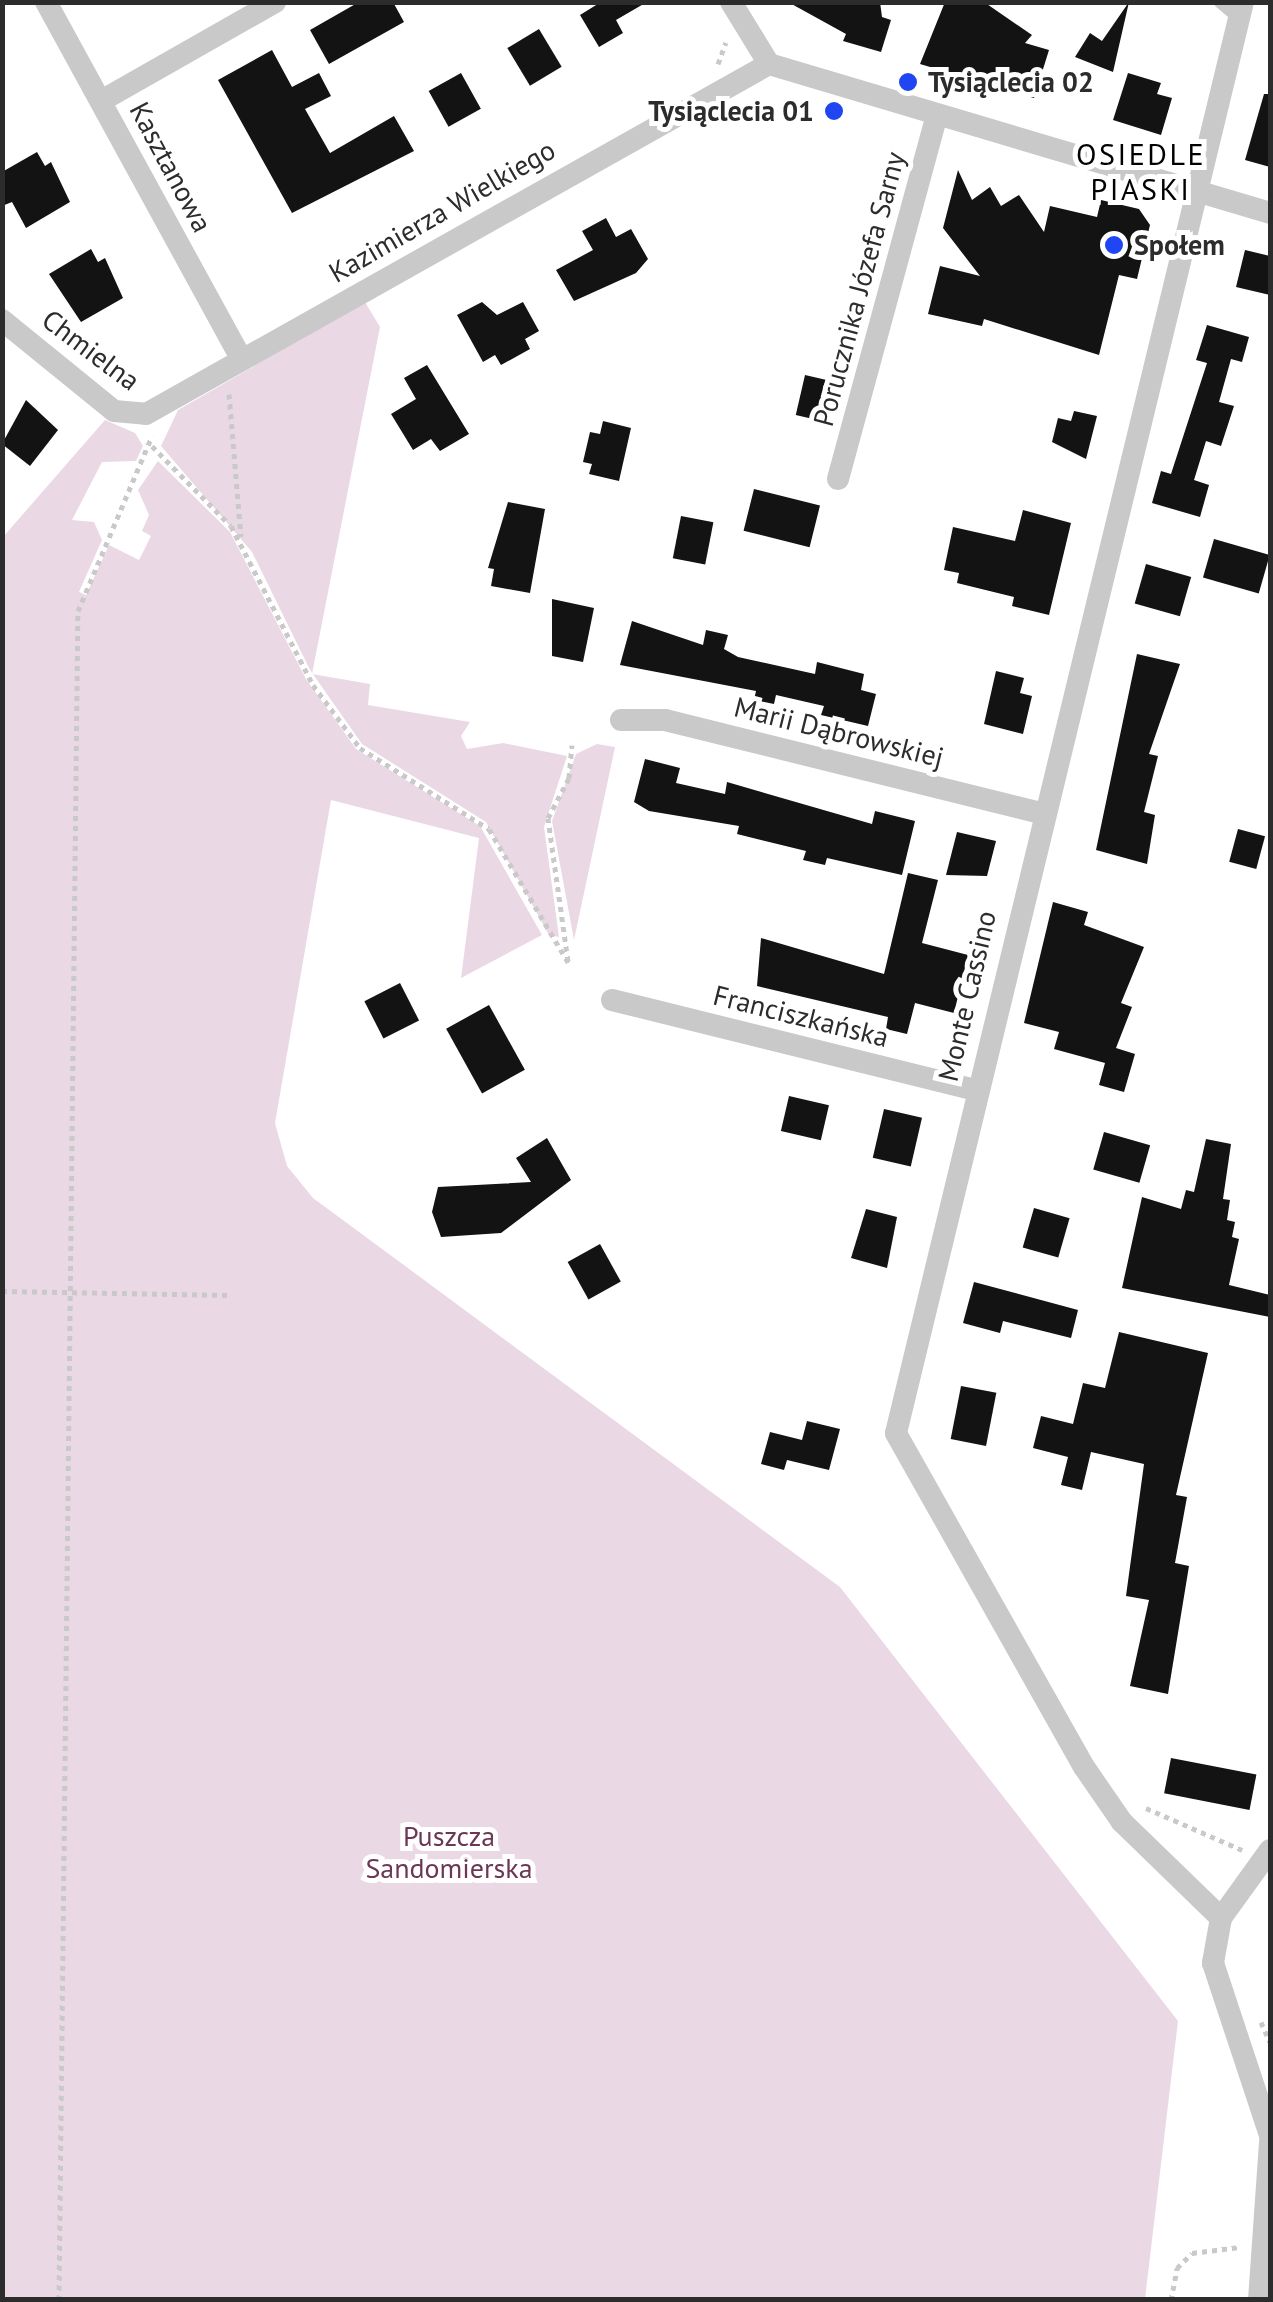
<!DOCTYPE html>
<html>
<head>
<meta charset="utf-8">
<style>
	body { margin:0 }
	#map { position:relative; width:1273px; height:2302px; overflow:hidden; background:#fff; font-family:"PT Sans",sans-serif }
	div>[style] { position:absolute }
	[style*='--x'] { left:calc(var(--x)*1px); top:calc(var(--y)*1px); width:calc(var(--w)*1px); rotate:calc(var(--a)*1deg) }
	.green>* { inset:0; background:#ebd8e5 }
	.building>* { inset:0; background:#131313; transform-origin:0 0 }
	.path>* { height:5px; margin-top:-2.5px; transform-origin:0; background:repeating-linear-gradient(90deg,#c9c9c9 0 5px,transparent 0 10px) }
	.service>* { height:11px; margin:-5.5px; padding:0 5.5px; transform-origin:5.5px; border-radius:5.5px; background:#c9c9c9 }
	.minor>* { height:22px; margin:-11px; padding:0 11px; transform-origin:11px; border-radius:11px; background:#c9c9c9 }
	.dots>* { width:28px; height:28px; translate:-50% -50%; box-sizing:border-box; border:5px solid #fff; border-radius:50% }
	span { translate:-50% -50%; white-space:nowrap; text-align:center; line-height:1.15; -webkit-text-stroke:10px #fff; paint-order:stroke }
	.poi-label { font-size:28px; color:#2c2c2c; font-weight:700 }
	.left { translate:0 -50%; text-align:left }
	.right { translate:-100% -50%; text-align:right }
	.street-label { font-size:28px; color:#2c2c2c }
	.park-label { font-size:28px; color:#6b3755 }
	.neighbourhood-label { font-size:30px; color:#000; letter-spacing:2.5px }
	.frame { position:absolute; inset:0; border:5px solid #2c2c2c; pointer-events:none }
</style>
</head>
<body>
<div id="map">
	<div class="green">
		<i style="clip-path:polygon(365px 302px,380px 327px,312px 674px,370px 684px,368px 705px,470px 722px,461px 736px,467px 749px,503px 743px,567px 756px,544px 827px,559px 937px,549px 935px,486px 822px,362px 744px,310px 670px,252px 552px,161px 446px,178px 410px)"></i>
		<i style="clip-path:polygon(105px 420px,135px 433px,143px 446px,136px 461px,102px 462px,72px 520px,94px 522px,102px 540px,79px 592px,86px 595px,109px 545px,139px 560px,151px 536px,142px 531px,149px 515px,138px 490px,158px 461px,230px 532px,306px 679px,356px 749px,480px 826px,542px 935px,461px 978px,479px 838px,331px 800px,275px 1123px,287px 1166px,313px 1198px,840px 1587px,1178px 2021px,1145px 2299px,3px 2299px,3px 537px)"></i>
		<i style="clip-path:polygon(597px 744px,615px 747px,574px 940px,552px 821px,576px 754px)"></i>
	</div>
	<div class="building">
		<i style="clip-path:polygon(359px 2px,393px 2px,404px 22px,329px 64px,310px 30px)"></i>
		<i style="clip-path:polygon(601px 2px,647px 2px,616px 20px,623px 33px,599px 47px,580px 15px)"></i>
		<i style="clip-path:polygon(788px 2px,880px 2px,882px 17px,891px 20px,881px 52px,843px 41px,846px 34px)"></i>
		<i style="clip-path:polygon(945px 2px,984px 2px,1032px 35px,1025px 43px,1049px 50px,1034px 98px,920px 64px)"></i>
		<i style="clip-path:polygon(1129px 2px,1113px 72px,1075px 57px,1090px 33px,1102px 41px)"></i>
		<i style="left:539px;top:29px;width:44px;height:37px;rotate:59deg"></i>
		<i style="clip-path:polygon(272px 50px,292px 87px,319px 73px,331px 96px,305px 109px,330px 153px,394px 116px,414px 151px,292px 213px,218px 80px)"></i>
		<i style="left:461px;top:73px;width:41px;height:37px;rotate:61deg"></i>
		<i style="clip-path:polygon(1128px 73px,1161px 83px,1157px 94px,1172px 98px,1161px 135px,1113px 120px)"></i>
		<i style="clip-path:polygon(1264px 94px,1270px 94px,1270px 167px,1245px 160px)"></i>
		<i style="clip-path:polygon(37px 152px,45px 166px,51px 162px,70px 202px,26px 228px,12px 202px,2px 206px,2px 172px)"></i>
		<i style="clip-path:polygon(958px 170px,972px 200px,990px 187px,1001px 206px,1019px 195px,1044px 232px,1050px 206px,1097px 217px,1101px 200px,1139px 209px,1150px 225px,1137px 279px,1119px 275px,1099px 355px,984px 319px,982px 326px,928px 314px,940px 266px,980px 276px,943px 228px)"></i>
		<i style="clip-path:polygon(606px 218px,616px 237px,631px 229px,648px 259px,636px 273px,574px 301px,556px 270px,593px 250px,582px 231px)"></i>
		<i style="clip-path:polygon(91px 249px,98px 262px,105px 258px,123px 298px,81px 322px,49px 274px)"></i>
		<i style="clip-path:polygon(1245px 250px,1270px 256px,1270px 295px,1236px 287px)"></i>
		<i style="clip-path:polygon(482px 302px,497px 315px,523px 302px,539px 331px,525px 339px,530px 349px,501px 365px,495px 355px,483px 362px,457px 315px)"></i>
		<i style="clip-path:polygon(1207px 325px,1249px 337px,1242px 362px,1231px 359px,1219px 402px,1234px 406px,1221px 446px,1206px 441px,1194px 480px,1209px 485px,1200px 517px,1152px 503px,1161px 471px,1171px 474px,1207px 363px,1196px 360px)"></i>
		<i style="clip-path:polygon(427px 365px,469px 434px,440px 451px,431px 439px,413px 450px,391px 414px,416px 399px,404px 378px)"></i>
		<i style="left:805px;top:375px;width:31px;height:41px;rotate:13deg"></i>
		<i style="clip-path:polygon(26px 400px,58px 430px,30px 466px,2px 444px)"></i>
		<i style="clip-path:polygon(1074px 411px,1097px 416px,1086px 459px,1052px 442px,1058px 418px,1071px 421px)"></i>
		<i style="clip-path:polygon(603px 421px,631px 428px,619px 481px,589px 474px,592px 464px,583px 462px,590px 432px,600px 434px)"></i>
		<i style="left:754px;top:489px;width:68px;height:43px;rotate:14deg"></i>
		<i style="clip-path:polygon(508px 502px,545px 509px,530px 593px,491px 586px,494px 569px,488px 568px)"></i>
		<i style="clip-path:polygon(1023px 510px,1071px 523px,1049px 615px,1012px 606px,1014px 597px,957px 583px,959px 573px,944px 570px,953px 527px,1015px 541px)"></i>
		<i style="left:681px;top:516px;width:33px;height:43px;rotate:11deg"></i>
		<i style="left:1214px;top:539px;width:58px;height:40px;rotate:16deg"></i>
		<i style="left:1146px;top:564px;width:47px;height:41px;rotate:16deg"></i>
		<i style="clip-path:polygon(552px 599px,594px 608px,583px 662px,552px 656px)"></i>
		<i style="clip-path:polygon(632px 621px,703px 645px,706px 630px,728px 635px,724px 649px,738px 657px,815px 674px,817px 662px,864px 674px,861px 690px,876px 694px,868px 726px,821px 715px,824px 706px,776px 695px,774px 704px,754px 700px,756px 691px,620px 665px)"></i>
		<i style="clip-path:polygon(1137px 654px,1180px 664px,1149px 754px,1158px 756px,1144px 812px,1155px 815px,1147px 864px,1096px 850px)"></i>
		<i style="clip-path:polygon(996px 671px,1024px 678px,1020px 693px,1032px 696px,1023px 734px,984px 724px)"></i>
		<i style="clip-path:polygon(645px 759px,680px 768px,676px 783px,725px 794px,727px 782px,872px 824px,875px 811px,915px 821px,902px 875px,827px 858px,825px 865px,803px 860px,806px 851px,737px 834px,739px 826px,649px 811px,634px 802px)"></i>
		<i style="left:1238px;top:829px;width:28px;height:34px;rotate:15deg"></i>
		<i style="clip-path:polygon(957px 832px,996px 841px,987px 876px,946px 875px)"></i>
		<i style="clip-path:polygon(908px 873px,938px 880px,922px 943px,968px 955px,954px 1013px,915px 1003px,907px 1034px,886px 1029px,888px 1017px,757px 986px,761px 938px,884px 974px)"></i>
		<i style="clip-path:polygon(1053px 902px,1088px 912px,1084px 925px,1144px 947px,1121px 1003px,1132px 1007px,1116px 1048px,1135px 1054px,1124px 1092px,1099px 1085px,1105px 1063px,1054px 1049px,1059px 1032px,1024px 1023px)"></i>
		<i style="left:400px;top:983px;width:42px;height:40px;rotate:63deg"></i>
		<i style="left:489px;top:1005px;width:74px;height:49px;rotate:61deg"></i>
		<i style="left:789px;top:1096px;width:41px;height:36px;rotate:13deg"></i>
		<i style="left:884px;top:1109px;width:39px;height:50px;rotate:13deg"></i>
		<i style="left:1104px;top:1132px;width:48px;height:39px;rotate:16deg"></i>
		<i style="clip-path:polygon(547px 1138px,571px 1180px,501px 1233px,441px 1237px,432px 1212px,438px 1187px,531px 1182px,516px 1158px)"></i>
		<i style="clip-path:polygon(1206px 1139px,1231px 1144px,1223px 1199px,1230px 1200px,1227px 1220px,1235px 1222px,1232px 1237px,1239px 1239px,1229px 1285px,1270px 1295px,1270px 1317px,1122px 1288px,1142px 1197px,1181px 1209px,1186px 1190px,1194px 1192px)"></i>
		<i style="left:1034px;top:1208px;width:37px;height:41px;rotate:16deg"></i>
		<i style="clip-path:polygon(866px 1209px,897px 1217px,887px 1268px,851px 1258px)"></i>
		<i style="left:600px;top:1244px;width:43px;height:37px;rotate:61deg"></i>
		<i style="clip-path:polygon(974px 1282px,1078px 1310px,1071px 1338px,1003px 1321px,1000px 1333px,963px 1323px)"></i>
		<i style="clip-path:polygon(1119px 1332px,1208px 1353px,1176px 1495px,1187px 1497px,1175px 1563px,1189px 1566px,1168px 1694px,1130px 1686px,1149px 1600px,1126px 1596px,1144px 1464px,1091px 1452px,1082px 1490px,1061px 1485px,1068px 1457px,1033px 1448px,1041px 1416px,1073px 1424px,1083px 1383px,1105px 1388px)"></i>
		<i style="left:961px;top:1386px;width:36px;height:54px;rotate:11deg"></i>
		<i style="clip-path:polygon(807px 1421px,840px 1429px,829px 1470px,787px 1460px,784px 1470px,761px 1464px,770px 1432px,802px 1440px)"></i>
		<i style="left:1171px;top:1758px;width:87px;height:36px;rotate:11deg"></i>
	</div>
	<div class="path">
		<i style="--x:718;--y:64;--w:23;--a:-70"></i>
		<i style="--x:229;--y:394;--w:143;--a:85.2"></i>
		<i style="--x:152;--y:446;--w:112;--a:45.4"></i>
		<i style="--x:231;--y:526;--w:179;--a:62.7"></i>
		<i style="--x:313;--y:685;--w:79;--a:53.3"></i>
		<i style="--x:360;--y:748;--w:152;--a:32.1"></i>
		<i style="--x:489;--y:829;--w:157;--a:59.3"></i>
		<i style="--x:568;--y:961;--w:144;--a:-98"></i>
		<i style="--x:548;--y:818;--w:45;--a:-62.3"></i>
		<i style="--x:569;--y:778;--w:33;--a:-85"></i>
		<i style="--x:2;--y:1291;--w:227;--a:1"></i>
		<i style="--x:1146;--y:1808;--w:105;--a:23.6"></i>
		<i style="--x:1261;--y:2022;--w:22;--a:66"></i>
		<i style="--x:59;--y:2300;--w:1689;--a:-89.36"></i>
		<i style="--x:78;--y:611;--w:190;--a:-67.1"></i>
		<i style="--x:1171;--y:2300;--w:33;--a:-79"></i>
		<i style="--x:1177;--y:2268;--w:21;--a:-45"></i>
		<i style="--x:1192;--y:2253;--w:48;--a:-7.1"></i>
	</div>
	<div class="service">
		<i style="--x:1219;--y:2;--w:26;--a:40"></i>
	</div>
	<div class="minor">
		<i style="--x:46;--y:2;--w:408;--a:61.3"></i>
		<i style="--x:731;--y:2;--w:73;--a:58.5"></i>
		<i style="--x:769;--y:64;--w:523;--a:16.56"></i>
		<i style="--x:101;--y:101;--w:200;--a:-29.6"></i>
		<i style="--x:2;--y:320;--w:144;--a:39.1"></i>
		<i style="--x:114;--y:411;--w:32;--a:5"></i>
		<i style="--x:146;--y:414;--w:715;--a:-29.33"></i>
		<i style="--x:838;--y:479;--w:377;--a:-74.8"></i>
		<i style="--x:621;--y:720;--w:44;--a:0"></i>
		<i style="--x:665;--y:720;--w:387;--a:13.9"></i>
		<i style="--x:612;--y:1000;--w:374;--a:13.9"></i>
		<i style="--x:1270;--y:1850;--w:84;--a:125.8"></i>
		<i style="--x:1221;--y:1918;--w:46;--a:100.1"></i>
		<i style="--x:1213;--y:1963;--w:181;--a:71.7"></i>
		<i style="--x:1221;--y:1918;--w:138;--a:-135.9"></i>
		<i style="--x:1122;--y:1822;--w:67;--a:-124.6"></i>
		<i style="--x:1084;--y:1767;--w:383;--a:-119.4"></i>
		<i style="--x:896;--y:1433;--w:1472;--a:-76.37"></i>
		<i style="--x:1259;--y:2300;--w:159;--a:-86"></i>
	</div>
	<div class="dots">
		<i style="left:908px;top:82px;background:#1f46f2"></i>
		<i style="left:834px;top:111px;background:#1f46f2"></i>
		<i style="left:1114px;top:245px;background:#1f46f2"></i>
	</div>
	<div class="poi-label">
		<span class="left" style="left:928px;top:82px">Tysiąclecia 02</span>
		<span class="right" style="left:814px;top:111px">Tysiąclecia 01</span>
		<span class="left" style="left:1134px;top:245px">Społem</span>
	</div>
	<div class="street-label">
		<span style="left:171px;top:167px;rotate:62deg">Kasztanowa</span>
		<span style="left:442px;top:211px;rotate:-30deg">Kazimierza Wielkiego</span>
		<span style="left:859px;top:289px;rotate:-75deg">Porucznika Józefa Sarny</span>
		<span style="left:91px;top:350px;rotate:37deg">Chmielna</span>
		<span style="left:839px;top:732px;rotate:14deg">Marii Dąbrowskiej</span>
		<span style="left:967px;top:996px;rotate:-77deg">Monte Cassino</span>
		<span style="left:801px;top:1016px;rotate:14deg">Franciszkańska</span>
	</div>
	<div class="park-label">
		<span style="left:449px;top:1852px">Puszcza<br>Sandomierska</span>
	</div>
	<div class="neighbourhood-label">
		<span style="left:1141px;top:171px">OSIEDLE<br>PIASKI</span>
	</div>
	<div class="frame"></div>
</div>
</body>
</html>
